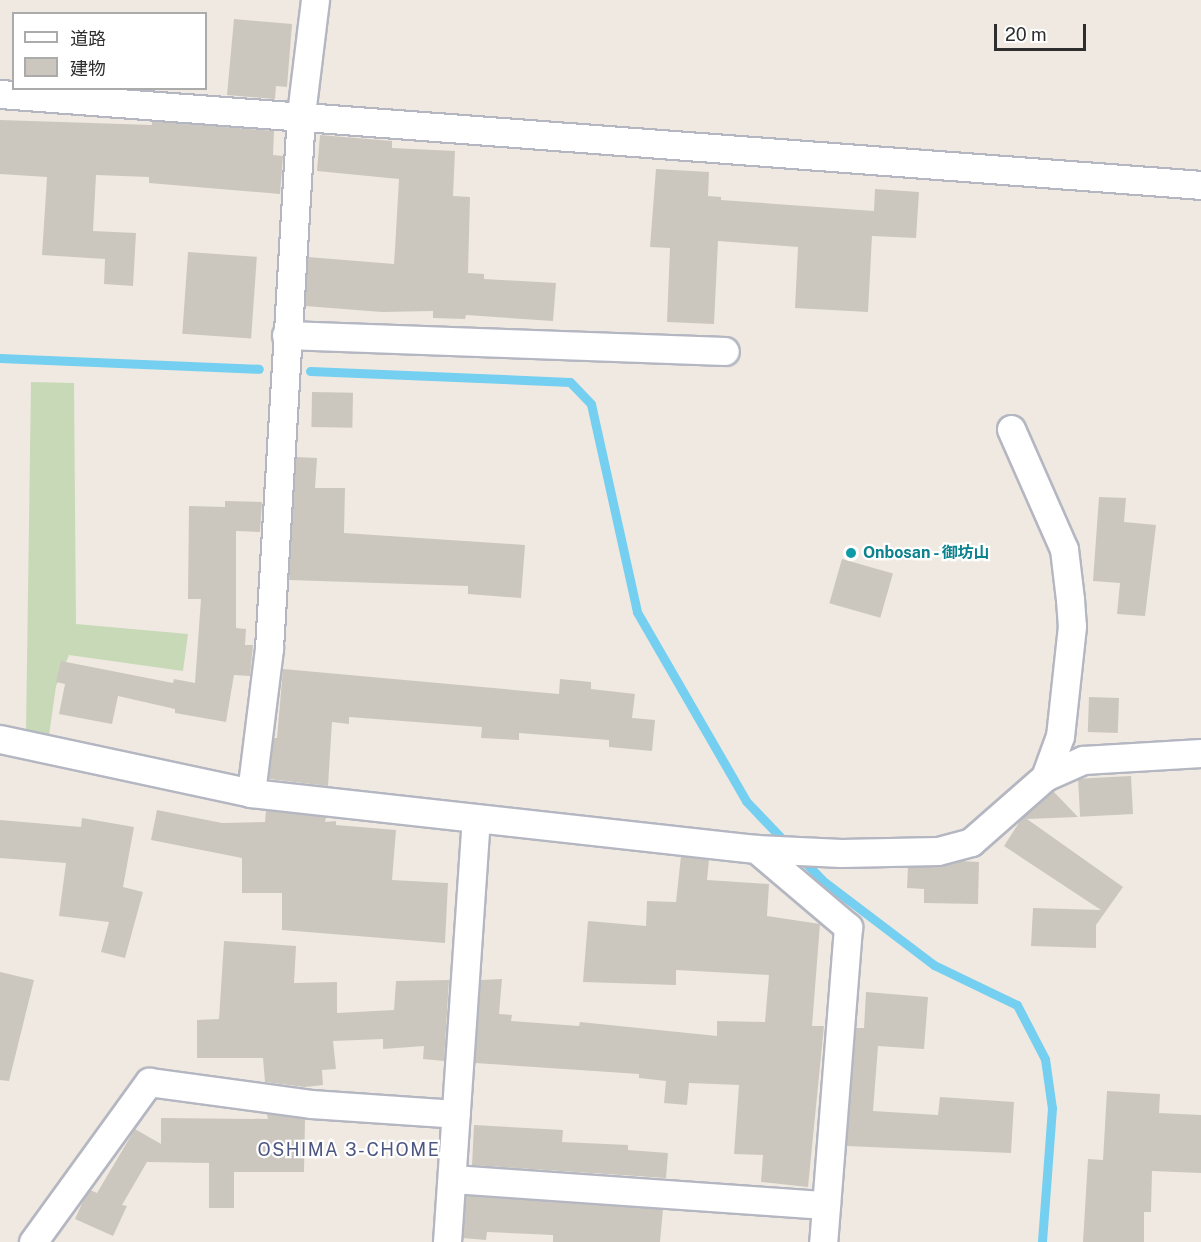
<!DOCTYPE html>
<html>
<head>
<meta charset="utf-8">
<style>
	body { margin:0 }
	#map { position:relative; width:1201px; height:1242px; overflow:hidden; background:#efe9e1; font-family:"Public Sans","Noto Sans JP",sans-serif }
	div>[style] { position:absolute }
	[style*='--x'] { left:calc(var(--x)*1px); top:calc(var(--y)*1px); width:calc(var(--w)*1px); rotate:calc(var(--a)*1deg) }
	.cemetery>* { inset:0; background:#c8d9b8 }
	.stream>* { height:9px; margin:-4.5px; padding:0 4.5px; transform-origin:4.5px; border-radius:4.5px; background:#75cff0 }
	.building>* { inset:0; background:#cbc7bf; transform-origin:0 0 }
	.roads { filter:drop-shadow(2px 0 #b4b7c1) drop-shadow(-2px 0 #b4b7c1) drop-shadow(0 2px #b4b7c1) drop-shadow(0 -2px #b4b7c1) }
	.street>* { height:27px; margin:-13.5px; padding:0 13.5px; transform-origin:13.5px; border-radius:13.5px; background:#fff }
	.dots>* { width:16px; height:16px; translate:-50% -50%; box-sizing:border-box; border:3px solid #fff; border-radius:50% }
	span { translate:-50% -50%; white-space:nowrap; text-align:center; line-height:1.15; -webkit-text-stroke:4.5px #fff; paint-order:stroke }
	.culture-label { font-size:16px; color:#0d838f; font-weight:700 }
	.left { translate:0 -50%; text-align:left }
	.neighbourhood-label { font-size:18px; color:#4d5680; letter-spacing:1.5px }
	.legend { position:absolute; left:12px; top:12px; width:195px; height:78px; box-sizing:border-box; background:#fff; border:2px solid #ababab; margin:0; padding:8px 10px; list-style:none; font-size:18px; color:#2e2e2e }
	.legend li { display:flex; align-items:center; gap:12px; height:30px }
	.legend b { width:30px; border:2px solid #ababab }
	.scale { position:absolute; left:994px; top:24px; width:92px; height:27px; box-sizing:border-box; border:3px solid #2e2e2e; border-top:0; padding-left:8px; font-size:18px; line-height:21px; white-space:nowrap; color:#2e2e2e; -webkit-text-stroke:4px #fff; paint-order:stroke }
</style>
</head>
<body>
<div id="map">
	<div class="cemetery">
		<i style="clip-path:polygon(31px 382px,74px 383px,76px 624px,188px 634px,183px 671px,69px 655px,56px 686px,49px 736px,26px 732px)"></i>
	</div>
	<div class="stream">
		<i style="--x:0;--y:358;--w:259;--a:2.4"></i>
		<i style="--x:310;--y:371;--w:260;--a:2.4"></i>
		<i style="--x:570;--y:382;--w:30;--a:46"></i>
		<i style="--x:591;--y:404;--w:213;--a:77.5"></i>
		<i style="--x:637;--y:612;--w:218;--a:60"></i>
		<i style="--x:746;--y:801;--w:59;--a:46.4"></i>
		<i style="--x:799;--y:856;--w:33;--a:46"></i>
		<i style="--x:822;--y:880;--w:141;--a:37.2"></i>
		<i style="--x:934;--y:965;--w:92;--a:25.7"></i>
		<i style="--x:1017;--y:1005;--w:61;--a:62.6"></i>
		<i style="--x:1045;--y:1059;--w:49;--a:81.9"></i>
		<i style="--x:1052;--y:1108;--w:134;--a:94.3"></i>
	</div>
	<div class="building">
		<i style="clip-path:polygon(234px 19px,292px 24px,287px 87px,276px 86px,275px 99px,227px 95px)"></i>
		<i style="clip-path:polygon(0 120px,152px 125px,152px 121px,274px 131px,273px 155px,283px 156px,280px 194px,149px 183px,149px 177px,96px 175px,93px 231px,136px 233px,133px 286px,104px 284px,105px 259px,42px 255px,47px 177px,0 174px)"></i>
		<i style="clip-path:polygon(320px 135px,392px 141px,392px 148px,455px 151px,453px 196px,470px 197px,468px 273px,484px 274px,484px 279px,556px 283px,553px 321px,466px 315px,465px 319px,433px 318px,433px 311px,382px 312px,305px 306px,308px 257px,394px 264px,395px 249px,399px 179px,317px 171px)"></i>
		<i style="clip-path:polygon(656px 169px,709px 172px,708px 196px,721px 197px,721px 200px,874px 211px,875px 189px,919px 192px,916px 238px,872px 236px,868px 312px,795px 308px,798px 247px,718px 241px,714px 324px,667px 322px,670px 248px,650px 247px)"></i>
		<i style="left:188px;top:252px;width:69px;height:82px;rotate:4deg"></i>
		<i style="left:312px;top:392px;width:41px;height:35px;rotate:1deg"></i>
		<i style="clip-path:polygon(296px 457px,317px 458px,315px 488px,345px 488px,344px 533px,525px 545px,521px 598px,468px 594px,468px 586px,289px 580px)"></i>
		<i style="clip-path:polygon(1099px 497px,1126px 498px,1124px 522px,1156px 525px,1145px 616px,1117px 614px,1120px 583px,1093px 581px)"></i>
		<i style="clip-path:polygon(225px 501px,262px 502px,260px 532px,236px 531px,236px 628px,246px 629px,245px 645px,253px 645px,250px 676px,234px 675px,226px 722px,175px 713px,175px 709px,118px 696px,112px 724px,59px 714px,65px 684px,56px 682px,61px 661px,173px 683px,174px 679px,195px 683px,201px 599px,188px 599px,189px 506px,225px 507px)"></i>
		<i style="left:842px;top:559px;width:53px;height:46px;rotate:16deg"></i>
		<i style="clip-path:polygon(283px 669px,559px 694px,560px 679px,591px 682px,591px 689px,635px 694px,632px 718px,655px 720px,652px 751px,609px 747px,609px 740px,519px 733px,519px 740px,481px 738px,482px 727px,349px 717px,349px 724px,332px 722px,328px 786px,269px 779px,274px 738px,277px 738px)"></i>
		<i style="left:1089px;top:697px;width:30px;height:35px;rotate:2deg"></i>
		<i style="left:1131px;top:776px;width:38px;height:53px;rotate:87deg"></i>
		<i style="clip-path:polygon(1053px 791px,1078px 817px,1027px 819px,1123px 887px,1096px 925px,1096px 948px,1031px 946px,1033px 908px,1101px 910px,1004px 846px,1022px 818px)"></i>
		<i style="clip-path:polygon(157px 810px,222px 823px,265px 822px,266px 810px,326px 817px,325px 822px,336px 821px,336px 825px,396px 830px,392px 880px,448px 883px,445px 943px,282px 930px,282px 893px,242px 893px,242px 858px,151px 840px)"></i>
		<i style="clip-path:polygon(82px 818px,134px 827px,123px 887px,143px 892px,125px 958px,101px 952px,109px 922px,59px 916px,66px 863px,0 858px,0 820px,81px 827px)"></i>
		<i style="clip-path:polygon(681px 856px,709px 860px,707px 880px,769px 884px,767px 916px,820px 924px,812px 1026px,824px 1026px,808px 1187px,761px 1182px,763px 1155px,734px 1154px,739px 1085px,689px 1083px,687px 1105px,664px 1103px,666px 1081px,639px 1078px,639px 1074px,475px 1063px,481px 980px,502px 979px,499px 1014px,512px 1015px,511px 1021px,579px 1026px,580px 1022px,717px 1036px,717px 1021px,765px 1022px,769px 975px,676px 970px,676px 985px,583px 982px,588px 921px,646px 926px,647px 901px,676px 902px)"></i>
		<i style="clip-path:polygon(961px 861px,979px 862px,978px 904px,924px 903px,924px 889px,907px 888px,908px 867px,939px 867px)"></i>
		<i style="clip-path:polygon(224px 941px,296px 946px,294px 983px,337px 982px,337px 1013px,394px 1010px,396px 981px,449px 980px,444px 1061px,423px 1059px,424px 1046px,383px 1049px,383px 1039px,333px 1041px,336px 1069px,322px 1070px,323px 1085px,305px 1087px,265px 1082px,263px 1058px,197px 1058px,197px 1020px,219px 1019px)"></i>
		<i style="clip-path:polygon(0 972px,34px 980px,9px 1081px,0 1080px)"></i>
		<i style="clip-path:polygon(866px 992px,928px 997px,924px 1049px,878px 1046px,873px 1111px,938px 1115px,940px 1097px,1014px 1102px,1011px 1153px,846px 1146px,856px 1028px,864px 1028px)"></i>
		<i style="clip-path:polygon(1107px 1091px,1160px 1094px,1159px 1113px,1201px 1115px,1201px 1173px,1152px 1171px,1151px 1212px,1144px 1212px,1144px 1242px,1083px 1242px,1088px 1159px,1103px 1160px)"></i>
		<i style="clip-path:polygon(267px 1114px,305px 1119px,304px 1172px,234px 1172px,234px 1208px,209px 1208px,209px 1163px,147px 1162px,122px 1205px,127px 1206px,113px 1236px,75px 1219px,85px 1197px,90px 1190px,97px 1193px,135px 1129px,161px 1144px,161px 1118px,268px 1119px)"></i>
		<i style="clip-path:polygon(474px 1125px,563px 1130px,562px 1142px,628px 1145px,628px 1150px,668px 1153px,666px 1178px,472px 1165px)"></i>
		<i style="clip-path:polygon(466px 1196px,663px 1209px,660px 1242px,553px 1242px,553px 1235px,487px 1232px,486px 1240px,463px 1238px)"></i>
	</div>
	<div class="roads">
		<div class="street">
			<i style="--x:0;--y:94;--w:1204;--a:4.33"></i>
			<i style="--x:286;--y:335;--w:439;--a:2.1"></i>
			<i style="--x:1011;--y:429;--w:131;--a:66.2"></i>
			<i style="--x:1064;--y:549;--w:50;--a:83.2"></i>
			<i style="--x:1070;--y:599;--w:27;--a:86"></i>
			<i style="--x:1072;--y:626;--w:111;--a:96.2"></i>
			<i style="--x:1060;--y:736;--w:44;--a:110.1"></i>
			<i style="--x:0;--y:739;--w:257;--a:12.1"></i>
			<i style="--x:251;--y:793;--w:508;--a:6.33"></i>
			<i style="--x:756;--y:849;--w:85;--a:2.7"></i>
			<i style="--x:841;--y:853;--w:97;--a:-1.2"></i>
			<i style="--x:938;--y:851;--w:34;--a:-15"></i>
			<i style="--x:971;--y:842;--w:98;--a:-41.3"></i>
			<i style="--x:1045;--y:777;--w:42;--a:-24.1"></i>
			<i style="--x:1083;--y:760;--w:118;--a:-3.4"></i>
			<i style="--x:251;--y:793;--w:146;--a:-82.9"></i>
			<i style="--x:269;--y:648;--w:535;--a:-86.57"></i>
			<i style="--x:301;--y:114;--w:115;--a:-83"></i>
			<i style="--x:756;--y:849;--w:121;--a:40.3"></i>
			<i style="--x:848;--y:927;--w:316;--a:94.5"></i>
			<i style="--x:452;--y:1179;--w:375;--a:4"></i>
			<i style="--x:33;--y:1242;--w:198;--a:-54.1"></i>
			<i style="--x:149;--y:1082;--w:163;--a:7.7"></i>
			<i style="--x:311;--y:1104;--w:145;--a:3.9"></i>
			<i style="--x:447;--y:1242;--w:424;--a:-86.1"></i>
		</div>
	</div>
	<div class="dots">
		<i style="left:851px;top:553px;background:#0f9aa8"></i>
	</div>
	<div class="culture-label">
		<span class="left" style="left:863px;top:553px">Onbosan - 御坊山</span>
	</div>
	<div class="neighbourhood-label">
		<span style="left:349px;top:1150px">OSHIMA 3-CHOME</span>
	</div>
	<ul class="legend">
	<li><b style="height:8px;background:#fff"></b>道路</li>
	<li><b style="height:16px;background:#cbc7bf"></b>建物</li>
	</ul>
	<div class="scale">20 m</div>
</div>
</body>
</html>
